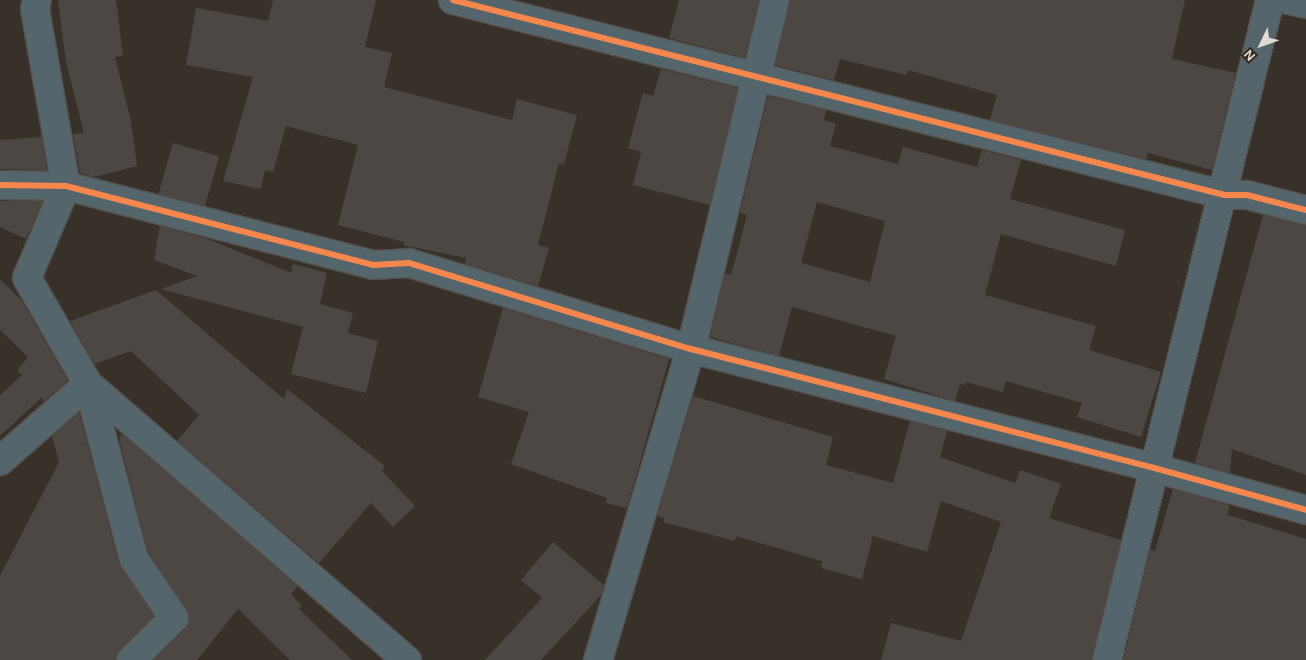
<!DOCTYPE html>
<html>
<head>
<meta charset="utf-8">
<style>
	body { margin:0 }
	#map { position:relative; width:1306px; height:660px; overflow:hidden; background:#37312a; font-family:Karla,sans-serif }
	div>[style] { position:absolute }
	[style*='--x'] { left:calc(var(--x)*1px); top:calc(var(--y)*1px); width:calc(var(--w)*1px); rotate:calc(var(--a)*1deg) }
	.building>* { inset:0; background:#4c4742; transform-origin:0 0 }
	.roads { filter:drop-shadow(1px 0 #554f49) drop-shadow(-1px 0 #554f49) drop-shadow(0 1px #554f49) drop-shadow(0 -1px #554f49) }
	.minor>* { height:28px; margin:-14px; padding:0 14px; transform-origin:14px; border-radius:14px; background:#55656c }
	.cycleway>* { height:6px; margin:-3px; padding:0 3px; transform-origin:3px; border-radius:3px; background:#f5874c }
	span { translate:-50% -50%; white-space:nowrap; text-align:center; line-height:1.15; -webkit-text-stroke:5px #32281c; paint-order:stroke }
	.north { position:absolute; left:1236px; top:20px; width:50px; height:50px; -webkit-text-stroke:4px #32281c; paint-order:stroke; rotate:228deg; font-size:14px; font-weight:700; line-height:20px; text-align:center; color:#e1dad2 }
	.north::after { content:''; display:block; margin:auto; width:18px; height:22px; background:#e1dad2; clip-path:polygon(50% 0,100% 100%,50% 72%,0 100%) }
</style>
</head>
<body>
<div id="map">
	<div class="building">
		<i style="clip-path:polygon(58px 0,116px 0,123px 56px,115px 57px,131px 121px,137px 166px,94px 177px,80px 173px,73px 134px,84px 133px,66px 62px)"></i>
		<i style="clip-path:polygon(273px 0,376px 0,365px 47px,392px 53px,384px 87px,512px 120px,517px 99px,577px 115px,564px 164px,559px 163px,538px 245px,549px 248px,538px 286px,465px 264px,466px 258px,403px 245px,404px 242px,338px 225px,358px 145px,286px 126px,273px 172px,265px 170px,261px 189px,223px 181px,253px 77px,186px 65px,196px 8px,268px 21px)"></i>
		<i style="clip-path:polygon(679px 0,759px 0,745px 58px,669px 38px)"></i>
		<i style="clip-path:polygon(790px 0,1185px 0,1172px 59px,1236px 73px,1212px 170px,1148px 153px,1146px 159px,990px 120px,997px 95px,908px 70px,906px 75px,840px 59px,834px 80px,775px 65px)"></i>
		<i style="clip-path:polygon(661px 69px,738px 88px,710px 205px,633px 185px,641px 152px,628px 148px,643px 93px,653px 96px)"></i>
		<i style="clip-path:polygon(evenodd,768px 96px,826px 110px,824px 120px,836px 124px,830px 146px,898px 164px,903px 147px,977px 167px,982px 150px,1021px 160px,1010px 199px,1125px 230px,1116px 266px,1001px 234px,985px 295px,1096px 326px,1089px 350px,1161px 372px,1141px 437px,1077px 417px,1082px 403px,1006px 381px,1003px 392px,966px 382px,965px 385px,960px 384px,955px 401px,884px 379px,896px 336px,792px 307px,779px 356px,710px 337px,725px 273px,731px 275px,747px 215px,740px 213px,768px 96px,817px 202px,885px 221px,870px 282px,801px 263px,817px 202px)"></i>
		<i style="clip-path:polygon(42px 137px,47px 170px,0 169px,0 140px)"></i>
		<i style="left:173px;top:143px;width:48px;height:53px;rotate:16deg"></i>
		<i style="clip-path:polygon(0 201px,43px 201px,26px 239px,0 227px)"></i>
		<i style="clip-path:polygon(1263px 215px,1306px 225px,1306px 475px,1232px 449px,1230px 473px,1195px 463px)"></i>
		<i style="clip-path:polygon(160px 226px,208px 239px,291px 273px,293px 264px,327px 273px,320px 304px,353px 313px,348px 333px,378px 341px,366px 393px,291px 374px,303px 327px,161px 289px,197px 276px,154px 260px)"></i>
		<i style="clip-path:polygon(0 279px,22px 301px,68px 381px,43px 402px,42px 397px,0 436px,0 395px,22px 375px,17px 371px,28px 357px,0 330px)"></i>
		<i style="clip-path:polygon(156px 290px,284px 399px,287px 389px,385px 466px,382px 471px,415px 506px,393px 527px,371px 503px,319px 563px,177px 441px,199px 415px,131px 351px,94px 364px,70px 321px)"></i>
		<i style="clip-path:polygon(503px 308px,669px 359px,627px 508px,606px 503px,607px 498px,511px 464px,529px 412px,478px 397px)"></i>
		<i style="clip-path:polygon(693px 396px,833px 437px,826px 465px,893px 483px,910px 421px,947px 431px,940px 457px,1015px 483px,1020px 470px,1061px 484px,1049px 518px,1121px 540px,1092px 660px,881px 660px,891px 623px,961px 641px,1001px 522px,941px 501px,927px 552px,873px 536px,862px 579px,821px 568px,822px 561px,736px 536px,735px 541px,663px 522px,664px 518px,657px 516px)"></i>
		<i style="clip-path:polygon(79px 412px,119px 563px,154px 616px,120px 649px,116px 660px,0 660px,0 576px,59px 462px,52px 436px)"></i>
		<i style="clip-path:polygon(122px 434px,298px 586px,291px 594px,302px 606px,299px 609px,352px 660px,290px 660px,238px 609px,197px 660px,153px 660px,185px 629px,189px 616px,148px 552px,119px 439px)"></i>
		<i style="clip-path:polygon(1173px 489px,1229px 505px,1228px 515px,1306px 539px,1306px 660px,1123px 660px,1150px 549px,1155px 551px)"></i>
		<i style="clip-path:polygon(553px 542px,604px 585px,601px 595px,541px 660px,485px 660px,542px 598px,521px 580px)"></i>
	</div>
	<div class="roads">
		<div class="minor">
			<i style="--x:37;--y:0;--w:9;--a:103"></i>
			<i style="--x:35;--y:9;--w:180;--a:80.1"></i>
			<i style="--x:66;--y:186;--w:100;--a:113"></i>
			<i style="--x:27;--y:278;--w:122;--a:60.1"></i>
			<i style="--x:88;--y:384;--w:181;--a:75.3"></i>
			<i style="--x:134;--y:559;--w:71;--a:55.9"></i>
			<i style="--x:174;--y:618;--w:60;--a:135.7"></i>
			<i style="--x:453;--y:0;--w:796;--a:14.18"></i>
			<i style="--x:1225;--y:195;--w:22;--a:0"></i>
			<i style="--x:1247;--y:195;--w:61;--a:14.3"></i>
			<i style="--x:1288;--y:0;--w:18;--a:13"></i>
			<i style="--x:0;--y:185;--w:66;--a:0.9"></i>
			<i style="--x:66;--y:186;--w:317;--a:14.4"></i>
			<i style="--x:373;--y:265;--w:36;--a:-3"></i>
			<i style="--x:409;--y:263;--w:295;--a:17"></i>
			<i style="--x:691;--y:349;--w:478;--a:14.4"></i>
			<i style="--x:1154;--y:468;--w:158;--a:15.4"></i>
			<i style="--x:88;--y:384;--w:422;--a:40.9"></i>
			<i style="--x:0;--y:461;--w:117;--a:-41.2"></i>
			<i style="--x:598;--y:660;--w:325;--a:-73.4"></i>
			<i style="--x:691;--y:349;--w:359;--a:-76.5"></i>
			<i style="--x:1107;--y:660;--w:680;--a:-76.13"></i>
		</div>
	</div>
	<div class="cycleway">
		<i style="--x:453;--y:0;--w:796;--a:14.18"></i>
		<i style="--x:1225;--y:195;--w:22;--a:0"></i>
		<i style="--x:1247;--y:195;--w:61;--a:14.3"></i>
		<i style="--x:0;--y:185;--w:66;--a:0.9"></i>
		<i style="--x:66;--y:186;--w:317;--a:14.4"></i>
		<i style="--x:373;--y:265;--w:36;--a:-3"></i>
		<i style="--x:409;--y:263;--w:295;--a:17"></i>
		<i style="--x:691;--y:349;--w:478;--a:14.4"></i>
		<i style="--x:1154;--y:468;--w:158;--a:15.4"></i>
	</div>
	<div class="north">N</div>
</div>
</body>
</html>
